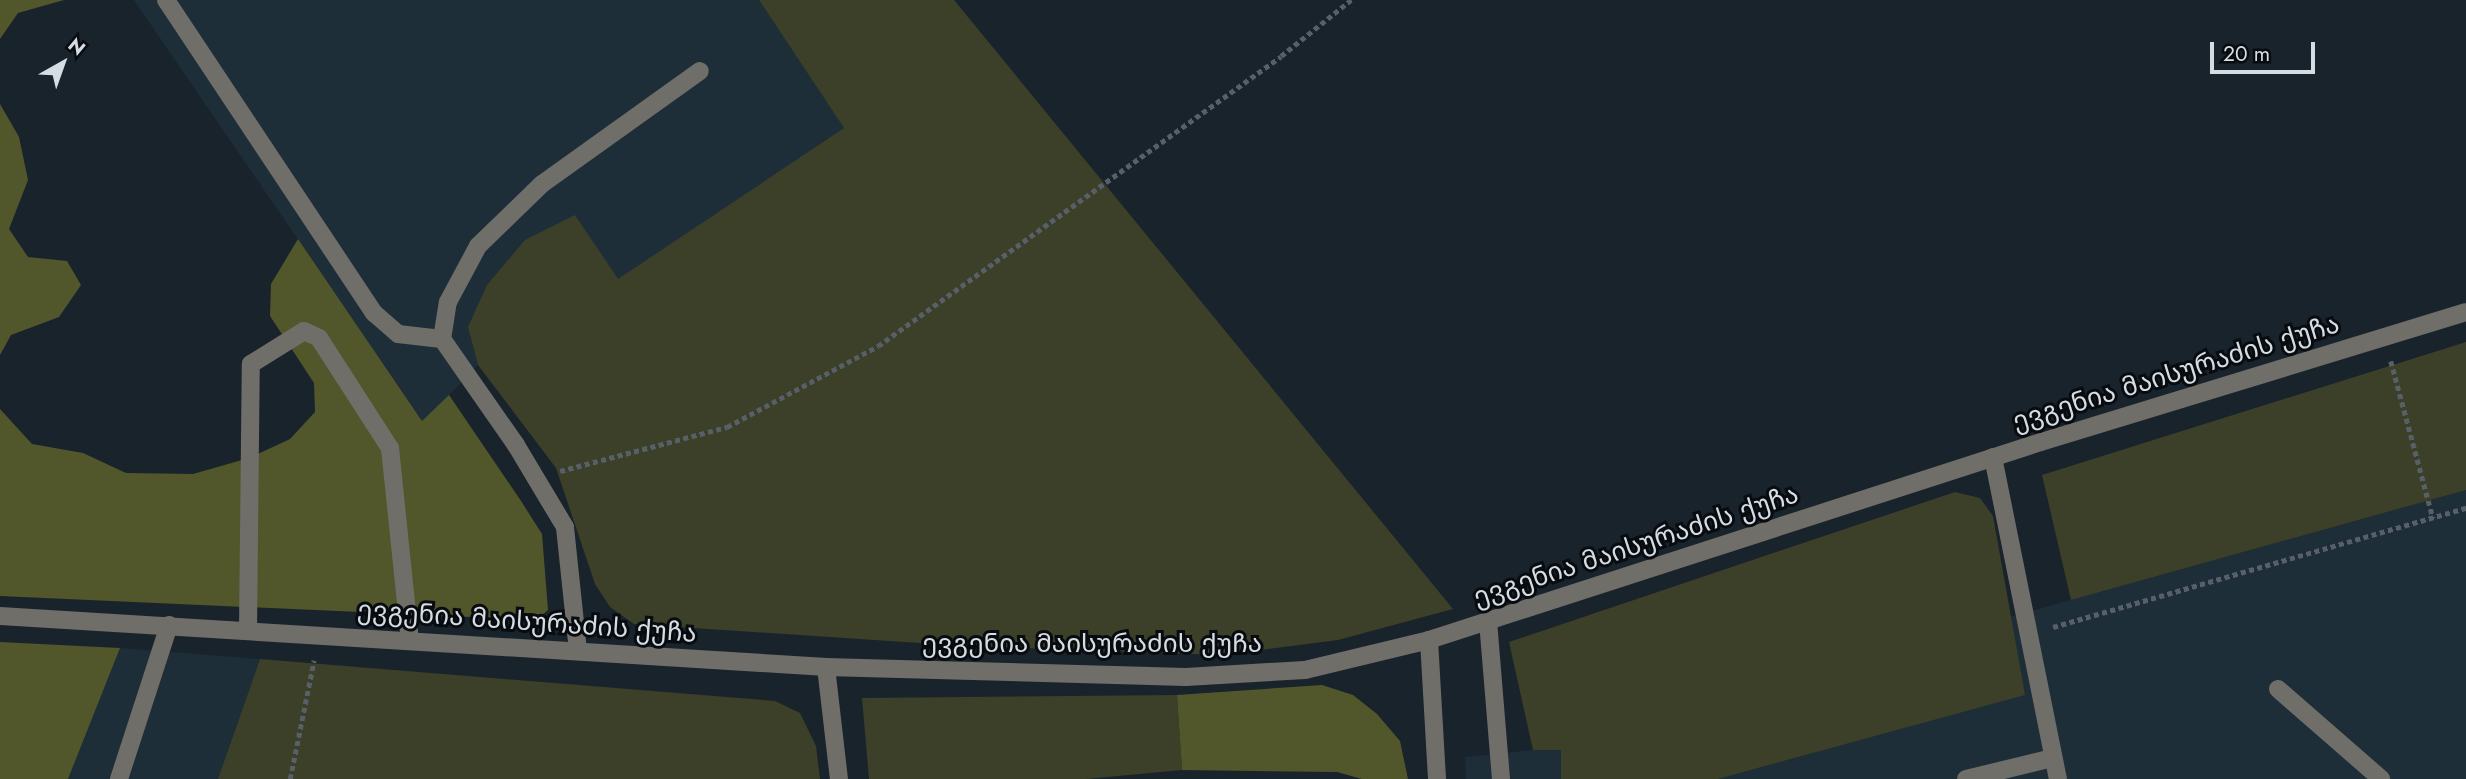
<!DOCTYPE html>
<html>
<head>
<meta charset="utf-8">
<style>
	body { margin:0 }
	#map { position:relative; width:2466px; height:779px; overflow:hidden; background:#19232c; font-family:Jost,"Noto Sans Georgian",sans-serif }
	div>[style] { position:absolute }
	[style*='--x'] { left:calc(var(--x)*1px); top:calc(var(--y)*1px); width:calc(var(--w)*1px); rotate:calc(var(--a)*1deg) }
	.built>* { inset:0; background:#1e2e39 }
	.green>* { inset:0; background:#3c4028 }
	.forest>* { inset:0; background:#51572b }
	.path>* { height:4.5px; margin-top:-2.25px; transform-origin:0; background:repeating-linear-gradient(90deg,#576068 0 5px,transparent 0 8.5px) }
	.minor>* { height:18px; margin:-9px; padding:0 9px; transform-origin:9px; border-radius:9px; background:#706e68 }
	span { translate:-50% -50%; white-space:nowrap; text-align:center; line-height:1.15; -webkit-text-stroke:6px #080c10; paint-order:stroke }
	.street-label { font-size:26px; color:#d5dce2 }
	.north { position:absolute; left:28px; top:28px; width:70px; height:70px; -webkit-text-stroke:5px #080c10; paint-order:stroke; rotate:40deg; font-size:19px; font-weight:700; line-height:28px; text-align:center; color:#d5dce2 }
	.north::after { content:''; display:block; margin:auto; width:24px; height:32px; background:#d5dce2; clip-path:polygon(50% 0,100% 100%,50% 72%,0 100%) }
	.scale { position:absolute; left:2210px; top:42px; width:105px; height:32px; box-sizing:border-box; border:4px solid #d5dce2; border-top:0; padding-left:9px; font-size:21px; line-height:24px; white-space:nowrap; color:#d5dce2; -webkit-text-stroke:5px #080c10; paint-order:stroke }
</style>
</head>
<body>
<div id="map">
	<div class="built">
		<i style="clip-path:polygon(134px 0,759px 0,844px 128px,617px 280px,575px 215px,468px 327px,478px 365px,423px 422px)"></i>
		<i style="clip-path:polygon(2466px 490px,2466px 779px,1718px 779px,2024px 695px,2010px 617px)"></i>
		<i style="clip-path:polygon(120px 648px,260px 659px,218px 779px,68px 779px)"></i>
		<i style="clip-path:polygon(1533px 750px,1561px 750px,1561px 779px,1466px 779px,1465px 757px)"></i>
	</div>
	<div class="green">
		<i style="clip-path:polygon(759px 0,954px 0,1453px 609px,1338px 640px,1223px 655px,965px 646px,634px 624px,610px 607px,595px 584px,556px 468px,478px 365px,468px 327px,487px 285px,525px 240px,575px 215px,618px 279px,844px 128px)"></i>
		<i style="clip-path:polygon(2466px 342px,2466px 490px,2071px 600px,2042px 475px)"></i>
		<i style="clip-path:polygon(1955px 492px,1980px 498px,1993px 516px,2025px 695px,1718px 779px,1561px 779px,1561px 750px,1533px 750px,1509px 642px)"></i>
		<i style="clip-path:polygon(260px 659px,775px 701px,800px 713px,816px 746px,820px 779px,218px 779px)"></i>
		<i style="clip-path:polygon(1177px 695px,1182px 770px,1086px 779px,869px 779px,862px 698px)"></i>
	</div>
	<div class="forest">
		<i style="clip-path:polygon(0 0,64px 0,18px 13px,0 39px)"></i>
		<i style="clip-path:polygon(0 104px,19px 137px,28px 180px,9px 229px,28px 257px,67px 261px,81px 285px,59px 317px,11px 335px,0 355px)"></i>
		<i style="clip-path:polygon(298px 239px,422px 421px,449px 395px,521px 501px,542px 534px,548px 610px,536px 620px,0 596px,0 409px,32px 444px,83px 453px,126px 473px,193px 474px,249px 458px,290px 439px,315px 412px,314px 383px,270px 316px,271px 284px)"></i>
		<i style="clip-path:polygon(0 642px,120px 648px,68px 779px,0 779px)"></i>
		<i style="clip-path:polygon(1322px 685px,1353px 695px,1377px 714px,1400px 741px,1408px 779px,1362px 779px,1337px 772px,1182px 770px,1177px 695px)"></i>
	</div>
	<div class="path">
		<i style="--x:2391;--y:361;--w:163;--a:75"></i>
		<i style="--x:560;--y:471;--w:173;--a:-14.8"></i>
		<i style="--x:727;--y:427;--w:171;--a:-28.2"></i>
		<i style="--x:878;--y:346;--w:496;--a:-35.7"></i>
		<i style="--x:1281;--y:56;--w:90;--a:-38.7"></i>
		<i style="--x:2053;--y:627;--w:430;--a:-16.1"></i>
		<i style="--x:290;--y:779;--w:121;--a:-78.6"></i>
	</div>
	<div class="minor">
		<i style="--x:166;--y:0;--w:376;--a:56.4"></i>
		<i style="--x:374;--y:313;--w:32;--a:41"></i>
		<i style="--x:398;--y:334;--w:44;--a:6.5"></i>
		<i style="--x:1993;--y:457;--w:328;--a:78.6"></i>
		<i style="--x:0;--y:616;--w:828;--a:3.53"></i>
		<i style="--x:826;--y:667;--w:360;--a:1.6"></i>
		<i style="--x:1186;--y:677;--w:119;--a:-3.4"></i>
		<i style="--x:1305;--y:670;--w:128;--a:-13.6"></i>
		<i style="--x:1429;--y:640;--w:643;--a:-17.93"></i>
		<i style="--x:2041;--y:442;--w:444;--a:-17"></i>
		<i style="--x:1488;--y:621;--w:159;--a:85.3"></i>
		<i style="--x:248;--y:630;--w:266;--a:-89.4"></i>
		<i style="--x:251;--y:364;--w:62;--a:-31.9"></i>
		<i style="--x:304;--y:331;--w:17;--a:25"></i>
		<i style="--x:319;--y:338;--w:131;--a:57.2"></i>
		<i style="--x:390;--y:448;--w:194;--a:84.1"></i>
		<i style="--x:1429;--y:640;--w:139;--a:86.7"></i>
		<i style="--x:578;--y:651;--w:125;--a:-96"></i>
		<i style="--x:565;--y:527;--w:96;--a:-120.9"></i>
		<i style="--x:516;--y:445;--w:129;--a:-124.9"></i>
		<i style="--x:442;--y:339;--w:37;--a:-81"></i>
		<i style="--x:448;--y:302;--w:64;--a:-61.8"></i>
		<i style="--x:478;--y:246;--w:89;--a:-44.1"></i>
		<i style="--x:542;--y:184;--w:194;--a:-35.6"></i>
		<i style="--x:826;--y:667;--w:113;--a:83.4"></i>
		<i style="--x:2278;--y:689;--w:137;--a:41.1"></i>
		<i style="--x:119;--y:779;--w:162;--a:-72"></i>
		<i style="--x:1966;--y:779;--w:89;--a:-13.6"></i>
	</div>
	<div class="street-label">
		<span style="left:2176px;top:373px;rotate:-17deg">ევგენია მაისურაძის ქუჩა</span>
		<span style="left:1636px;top:546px;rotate:-18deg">ევგენია მაისურაძის ქუჩა</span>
		<span style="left:527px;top:622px;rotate:4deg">ევგენია მაისურაძის ქუჩა</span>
		<span style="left:1092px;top:644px">ევგენია მაისურაძის ქუჩა</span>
	</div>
	<div class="north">N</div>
	<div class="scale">20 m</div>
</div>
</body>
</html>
